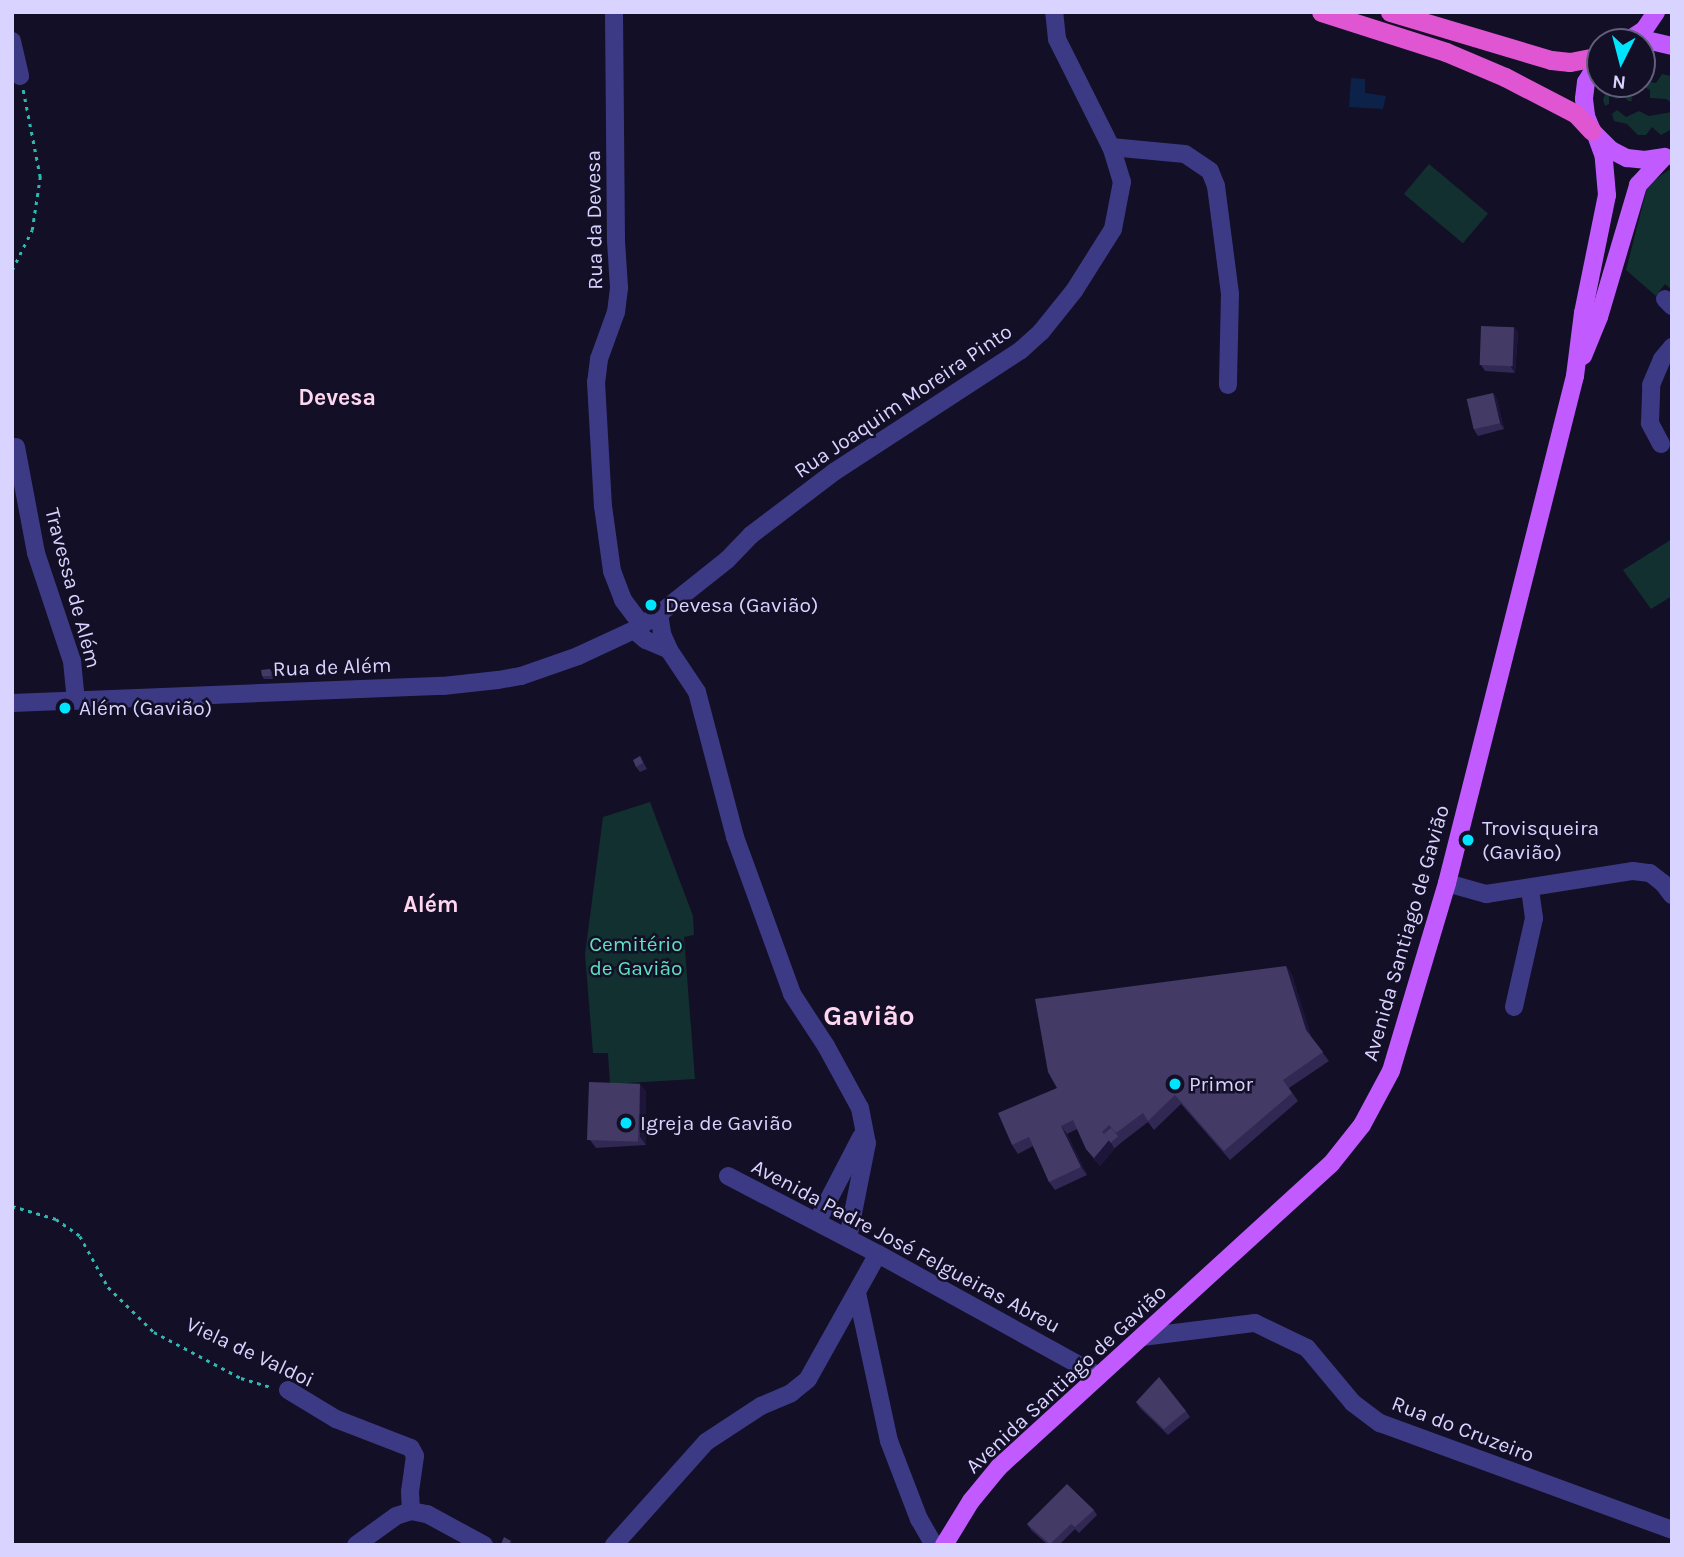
<!DOCTYPE html>
<html>
<head>
<meta charset="utf-8">
<style>
	body { margin:0 }
	#map { position:relative; width:1684px; height:1557px; overflow:hidden; background:#130f26; font-family:Karla,sans-serif }
	div>[style] { position:absolute }
	[style*='--x'] { left:calc(var(--x)*1px); top:calc(var(--y)*1px); width:calc(var(--w)*1px); rotate:calc(var(--a)*1deg) }
	.green>* { inset:0; background:#12302f; transform-origin:0 0 }
	.water>* { inset:0; background:#0c2248 }
	.path>* { height:2.5px; margin-top:-1.25px; transform-origin:0; background:repeating-linear-gradient(90deg,#2fb8b0 0 3.5px,transparent 0 8.5px) }
	.minor>* { height:18px; margin:-9px; padding:0 9px; transform-origin:9px; border-radius:9px; background:#3d3a85 }
	.tertiary>* { height:18px; margin:-9px; padding:0 9px; transform-origin:9px; border-radius:9px; background:#3d3a85 }
	.primary>* { height:18px; margin:-9px; padding:0 9px; transform-origin:9px; border-radius:9px; background:#c25bff }
	.trunk>* { height:19px; margin:-9.5px; padding:0 9.5px; transform-origin:9.5px; border-radius:9.5px; background:#e055d1 }
	.wall>* { inset:0; background:#312854 }
	.shaded-wall>* { inset:0; background:#1d163a }
	.building>* { inset:0; background:#433a66; transform-origin:0 0 }
	.dots>* { width:19px; height:19px; translate:-50% -50%; box-sizing:border-box; border:4px solid #130f26; border-radius:50% }
	span { translate:-50% -50%; white-space:nowrap; text-align:center; line-height:1.15; -webkit-text-stroke:5px #130f26; paint-order:stroke }
	.street-label { font-size:21px; color:#d9d4ff }
	.poi-label { font-size:21px; color:#d9d4ff }
	.left { translate:0 -50%; text-align:left }
	.park-label { font-size:21px; color:#5fe0c0 }
	.neighbourhood-label { font-size:23px; color:#ffd6f0; font-weight:700 }
	.district-label { font-size:28px; color:#ffd6f0; font-weight:700 }
	.frame { position:absolute; inset:0; border:14px solid #d9d4ff; pointer-events:none }
	.north { position:absolute; left:1586px; top:28px; width:70px; height:70px; box-sizing:border-box; background:#130f26; border:2px solid #625e7d; border-radius:50%; rotate:186deg; font-size:19px; font-weight:700; line-height:28px; text-align:center; color:#d9d4ff }
	.north::after { content:''; display:block; margin:auto; width:24px; height:32px; background:#00e5ff; clip-path:polygon(50% 0,100% 100%,50% 72%,0 100%) }
</style>
</head>
<body>
<div id="map">
	<div class="green">
		<i style="clip-path:polygon(1662px 74px,1671px 76px,1672px 103px,1666px 99px,1650px 98px,1650px 90px,1640px 85px,1644px 81px,1656px 83px)"></i>
		<i style="clip-path:polygon(1609px 84px,1630px 84px,1632px 101px,1628px 101px,1623px 93px,1617px 99px,1609px 96px,1609px 104px,1605px 106px,1603px 100px)"></i>
		<i style="clip-path:polygon(1617px 110px,1626px 117px,1639px 111px,1649px 116px,1672px 112px,1672px 129px,1661px 135px,1652px 127px,1646px 135px,1638px 135px,1627px 124px,1614px 121px,1612px 114px)"></i>
		<i style="left:1429px;top:164px;width:77px;height:39px;rotate:40deg"></i>
		<i style="clip-path:polygon(1672px 168px,1672px 290px,1665px 284px,1656px 296px,1626px 270px,1648px 184px)"></i>
		<i style="clip-path:polygon(1672px 539px,1672px 596px,1651px 609px,1623px 570px)"></i>
		<i style="clip-path:polygon(650px 802px,693px 916px,694px 935px,684px 937px,695px 1079px,610px 1084px,608px 1053px,593px 1053px,585px 954px,603px 817px)"></i>
	</div>
	<div class="water">
		<i style="clip-path:polygon(1351px 78px,1365px 79px,1365px 93px,1386px 96px,1383px 109px,1349px 107px)"></i>
	</div>
	<div class="path">
		<i style="--x:12;--y:270;--w:45;--a:-63.4"></i>
		<i style="--x:32;--y:230;--w:54;--a:-81.4"></i>
		<i style="--x:40;--y:177;--w:89;--a:-101.1"></i>
		<i style="--x:12;--y:1206;--w:46;--a:16.5"></i>
		<i style="--x:56;--y:1219;--w:29;--a:35"></i>
		<i style="--x:80;--y:1236;--w:58;--a:61.2"></i>
		<i style="--x:108;--y:1287;--w:64;--a:44.4"></i>
		<i style="--x:154;--y:1332;--w:98;--a:27.9"></i>
		<i style="--x:241;--y:1378;--w:31;--a:17"></i>
	</div>
	<div class="minor">
		<i style="--x:614;--y:12;--w:229;--a:89.5"></i>
		<i style="--x:616;--y:241;--w:47;--a:86.3"></i>
		<i style="--x:619;--y:288;--w:24;--a:97"></i>
		<i style="--x:616;--y:312;--w:50;--a:109.9"></i>
		<i style="--x:599;--y:359;--w:23;--a:97"></i>
		<i style="--x:596;--y:382;--w:124;--a:86.8"></i>
		<i style="--x:603;--y:506;--w:66;--a:82.1"></i>
		<i style="--x:612;--y:571;--w:31;--a:69"></i>
		<i style="--x:623;--y:600;--w:31;--a:53"></i>
		<i style="--x:12;--y:41;--w:36;--a:77"></i>
		<i style="--x:1111;--y:147;--w:74;--a:5.4"></i>
		<i style="--x:1185;--y:154;--w:30;--a:34"></i>
		<i style="--x:1210;--y:171;--w:16;--a:68"></i>
		<i style="--x:1216;--y:186;--w:109;--a:82.6"></i>
		<i style="--x:1230;--y:294;--w:91;--a:91.3"></i>
		<i style="--x:1665;--y:299;--w:10;--a:45"></i>
		<i style="--x:1661;--y:444;--w:24;--a:-118"></i>
		<i style="--x:1650;--y:423;--w:38;--a:-88"></i>
		<i style="--x:1651;--y:385;--w:28;--a:-67"></i>
		<i style="--x:1662;--y:359;--w:16;--a:-50"></i>
		<i style="--x:16;--y:447;--w:108;--a:79.3"></i>
		<i style="--x:36;--y:553;--w:114;--a:71.6"></i>
		<i style="--x:72;--y:661;--w:40;--a:84.3"></i>
		<i style="--x:659;--y:614;--w:20;--a:81"></i>
		<i style="--x:662;--y:634;--w:17;--a:66"></i>
		<i style="--x:669;--y:650;--w:50;--a:56.3"></i>
		<i style="--x:697;--y:692;--w:150;--a:75.3"></i>
		<i style="--x:735;--y:837;--w:167;--a:70"></i>
		<i style="--x:792;--y:994;--w:62;--a:56.8"></i>
		<i style="--x:826;--y:1046;--w:71;--a:61.3"></i>
		<i style="--x:860;--y:1108;--w:36;--a:79"></i>
		<i style="--x:867;--y:1143;--w:97;--a:101.3"></i>
		<i style="--x:634;--y:630;--w:16;--a:40"></i>
		<i style="--x:646;--y:640;--w:25;--a:23"></i>
		<i style="--x:1447;--y:883;--w:41;--a:15.8"></i>
		<i style="--x:1486;--y:894;--w:149;--a:-8.9"></i>
		<i style="--x:1633;--y:871;--w:17;--a:7"></i>
		<i style="--x:1650;--y:873;--w:16;--a:38"></i>
		<i style="--x:1663;--y:883;--w:15;--a:53"></i>
		<i style="--x:1514;--y:1007;--w:91;--a:-77.3"></i>
		<i style="--x:1534;--y:918;--w:29;--a:-98"></i>
		<i style="--x:728;--y:1176;--w:169;--a:27.5"></i>
		<i style="--x:878;--y:1254;--w:252;--a:28.9"></i>
		<i style="--x:817;--y:1222;--w:96;--a:-62.6"></i>
		<i style="--x:857;--y:1293;--w:151;--a:77.8"></i>
		<i style="--x:889;--y:1441;--w:84;--a:69"></i>
		<i style="--x:919;--y:1519;--w:30;--a:60"></i>
		<i style="--x:1142;--y:1337;--w:114;--a:-7.1"></i>
		<i style="--x:1255;--y:1323;--w:58;--a:25.7"></i>
		<i style="--x:1307;--y:1348;--w:72;--a:50.1"></i>
		<i style="--x:1353;--y:1403;--w:34;--a:37"></i>
		<i style="--x:1380;--y:1423;--w:311;--a:20.1"></i>
		<i style="--x:288;--y:1390;--w:56;--a:31.1"></i>
		<i style="--x:336;--y:1419;--w:80;--a:21.1"></i>
		<i style="--x:411;--y:1448;--w:9;--a:63"></i>
		<i style="--x:415;--y:1456;--w:36;--a:98"></i>
		<i style="--x:410;--y:1492;--w:19;--a:87"></i>
		<i style="--x:356;--y:1545;--w:49;--a:-35.9"></i>
		<i style="--x:396;--y:1516;--w:16;--a:-18"></i>
		<i style="--x:411;--y:1511;--w:16;--a:11"></i>
		<i style="--x:427;--y:1514;--w:65;--a:28.5"></i>
		<i style="--x:614;--y:1545;--w:138;--a:-48.2"></i>
		<i style="--x:706;--y:1442;--w:66;--a:-33.2"></i>
		<i style="--x:761;--y:1406;--w:33;--a:-23"></i>
		<i style="--x:791;--y:1393;--w:22;--a:-39"></i>
		<i style="--x:808;--y:1379;--w:143;--a:-60.8"></i>
	</div>
	<div class="tertiary">
		<i style="--x:12;--y:703;--w:431;--a:-2.3"></i>
		<i style="--x:443;--y:686;--w:55;--a:-6.2"></i>
		<i style="--x:498;--y:680;--w:23;--a:-10"></i>
		<i style="--x:521;--y:676;--w:60;--a:-19.3"></i>
		<i style="--x:578;--y:656;--w:62;--a:-24.9"></i>
		<i style="--x:634;--y:630;--w:30;--a:-33"></i>
		<i style="--x:659;--y:614;--w:87;--a:-38.5"></i>
		<i style="--x:727;--y:560;--w:35;--a:-46"></i>
		<i style="--x:751;--y:535;--w:104;--a:-37.2"></i>
		<i style="--x:834;--y:472;--w:223;--a:-33.1"></i>
		<i style="--x:1021;--y:350;--w:27;--a:-42"></i>
		<i style="--x:1041;--y:332;--w:53;--a:-51.2"></i>
		<i style="--x:1074;--y:291;--w:73;--a:-57.8"></i>
		<i style="--x:1113;--y:229;--w:48;--a:-79.2"></i>
		<i style="--x:1122;--y:182;--w:37;--a:-107"></i>
		<i style="--x:1111;--y:147;--w:121;--a:-116.6"></i>
		<i style="--x:1057;--y:39;--w:27;--a:-96"></i>
	</div>
	<div class="primary">
		<i style="--x:1627;--y:41;--w:20;--a:-33"></i>
		<i style="--x:1644;--y:30;--w:22;--a:-56"></i>
		<i style="--x:1628;--y:42;--w:14;--a:-12"></i>
		<i style="--x:1642;--y:39;--w:31;--a:13"></i>
		<i style="--x:1600;--y:59;--w:27;--a:121"></i>
		<i style="--x:1586;--y:82;--w:17;--a:97"></i>
		<i style="--x:1584;--y:99;--w:17;--a:83"></i>
		<i style="--x:1586;--y:116;--w:16;--a:68"></i>
		<i style="--x:1592;--y:131;--w:27;--a:45"></i>
		<i style="--x:1611;--y:150;--w:18;--a:27"></i>
		<i style="--x:1627;--y:158;--w:18;--a:6"></i>
		<i style="--x:1645;--y:160;--w:20;--a:-9"></i>
		<i style="--x:1583;--y:356;--w:42;--a:-67.7"></i>
		<i style="--x:1599;--y:317;--w:138;--a:-73.5"></i>
		<i style="--x:1638;--y:185;--w:37;--a:-47"></i>
		<i style="--x:944;--y:1545;--w:52;--a:-58.5"></i>
		<i style="--x:971;--y:1501;--w:44;--a:-50.5"></i>
		<i style="--x:999;--y:1467;--w:449;--a:-42.4"></i>
		<i style="--x:1331;--y:1164;--w:50;--a:-51.5"></i>
		<i style="--x:1362;--y:1125;--w:61;--a:-61.8"></i>
		<i style="--x:1391;--y:1071;--w:196;--a:-73.4"></i>
		<i style="--x:1447;--y:883;--w:523;--a:-75.83"></i>
		<i style="--x:1575;--y:376;--w:64;--a:-82.8"></i>
		<i style="--x:1583;--y:313;--w:120;--a:-78.5"></i>
		<i style="--x:1607;--y:195;--w:38;--a:-95"></i>
		<i style="--x:1604;--y:157;--w:20;--a:-110"></i>
	</div>
	<div class="trunk">
		<i style="--x:1321;--y:12;--w:131;--a:17.7"></i>
		<i style="--x:1446;--y:52;--w:64;--a:23"></i>
		<i style="--x:1505;--y:77;--w:80;--a:27.5"></i>
		<i style="--x:1576;--y:114;--w:23;--a:47"></i>
		<i style="--x:1390;--y:12;--w:168;--a:16.6"></i>
		<i style="--x:1551;--y:60;--w:19;--a:6"></i>
		<i style="--x:1570;--y:62;--w:31;--a:-11"></i>
	</div>
	<div class="wall">
		<i style="clip-path:polygon(1514px 327px,1518px 333px,1515px 373px,1485px 371px,1481px 365px)"></i>
		<i style="clip-path:polygon(1493px 393px,1497px 399px,1504px 429px,1478px 436px,1474px 430px)"></i>
		<i style="clip-path:polygon(270px 669px,272px 672px,273px 679px,264px 679px,262px 676px)"></i>
		<i style="clip-path:polygon(640px 756px,647px 769px,640px 772px,636px 767px)"></i>
		<i style="clip-path:polygon(1286px 966px,1292px 975px,1311px 1037px,1329px 1061px,1289px 1088px,1298px 1101px,1230px 1160px,1181px 1104px,1154px 1130px,1148px 1122px,1122px 1142px,1115px 1148px,1100px 1166px,1086px 1149px,1077px 1129px,1067px 1134px,1087px 1175px,1055px 1190px,1049px 1182px,1033px 1146px,1018px 1154px,1012px 1145px,1057px 1088px)"></i>
		<i style="clip-path:polygon(640px 1084px,646px 1092px,646px 1145px,596px 1148px,590px 1140px)"></i>
		<i style="clip-path:polygon(1136px 1402px,1186px 1411px,1190px 1417px,1168px 1435px,1140px 1408px)"></i>
		<i style="clip-path:polygon(1094px 1510px,1097px 1515px,1079px 1533px,1075px 1529px,1059px 1545px,1048px 1545px,1031px 1530px,1027px 1524px)"></i>
	</div>
	<div class="shaded-wall">
		<i style="clip-path:polygon(1514px 327px,1518px 333px,1515px 373px,1511px 367px)"></i>
		<i style="clip-path:polygon(1493px 393px,1497px 399px,1504px 429px,1500px 423px)"></i>
		<i style="clip-path:polygon(1286px 966px,1292px 975px,1312px 1038px,1306px 1030px)"></i>
		<i style="clip-path:polygon(640px 1084px,646px 1092px,646px 1145px,640px 1137px)"></i>
		<i style="clip-path:polygon(1061px 1126px,1067px 1134px,1087px 1175px,1081px 1167px)"></i>
		<i style="clip-path:polygon(1109px 1140px,1115px 1149px,1100px 1166px,1094px 1158px)"></i>
	</div>
	<div class="building">
		<i style="left:1481px;top:326px;width:33px;height:39px;rotate:2deg"></i>
		<i style="left:1493px;top:393px;width:31px;height:27px;rotate:77deg"></i>
		<i style="clip-path:polygon(270px 669px,271px 676px,262px 676px,261px 670px)"></i>
		<i style="clip-path:polygon(640px 756px,643px 763px,636px 767px,633px 760px)"></i>
		<i style="clip-path:polygon(1286px 966px,1306px 1030px,1323px 1052px,1283px 1080px,1292px 1093px,1224px 1151px,1175px 1095px,1148px 1121px,1143px 1113px,1116px 1133px,1109px 1125px,1102px 1132px,1109px 1140px,1094px 1158px,1086px 1149px,1073px 1120px,1061px 1126px,1081px 1167px,1049px 1182px,1029px 1137px,1012px 1145px,998px 1113px,1057px 1088px,1048px 1072px,1035px 999px)"></i>
		<i style="left:589px;top:1082px;width:51px;height:58px;rotate:2deg"></i>
		<i style="left:1111px;top:1128px;width:11px;height:10px;rotate:49deg"></i>
		<i style="clip-path:polygon(1159px 1377px,1186px 1411px,1164px 1429px,1136px 1402px)"></i>
		<i style="clip-path:polygon(1067px 1484px,1094px 1510px,1075px 1527px,1071px 1524px,1050px 1544px,1027px 1524px)"></i>
		<i style="clip-path:polygon(504px 1537px,511px 1541px,509px 1545px,501px 1544px)"></i>
	</div>
	<div class="dots">
		<i style="left:651px;top:605px;background:#00e5ff"></i>
		<i style="left:65px;top:708px;background:#00e5ff"></i>
		<i style="left:1468px;top:840px;background:#00e5ff"></i>
		<i style="left:1175px;top:1084px;background:#00e5ff"></i>
		<i style="left:626px;top:1123px;background:#00e5ff"></i>
	</div>
	<div class="street-label">
		<span style="left:594px;top:220px;rotate:-91deg">Rua da Devesa</span>
		<span style="left:903px;top:401px;rotate:-34deg">Rua Joaquim Moreira Pinto</span>
		<span style="left:73px;top:588px;rotate:75deg">Travessa de Além</span>
		<span style="left:332px;top:667px;rotate:-2deg">Rua de Além</span>
		<span style="left:1406px;top:933px;rotate:-74deg">Avenida Santiago de Gavião</span>
		<span style="left:906px;top:1246px;rotate:28deg">Avenida Padre José Felgueiras Abreu</span>
		<span style="left:250px;top:1352px;rotate:25deg">Viela de Valdoi</span>
		<span style="left:1066px;top:1379px;rotate:-43deg">Avenida Santiago de Gavião</span>
		<span style="left:1463px;top:1429px;rotate:21deg">Rua do Cruzeiro</span>
	</div>
	<div class="poi-label">
		<span class="left" style="left:665px;top:605px">Devesa (Gavião)</span>
		<span class="left" style="left:79px;top:708px">Além (Gavião)</span>
		<span class="left" style="left:1482px;top:840px">Trovisqueira<br>(Gavião)</span>
		<span class="left" style="left:1189px;top:1084px">Primor</span>
		<span class="left" style="left:640px;top:1123px">Igreja de Gavião</span>
	</div>
	<div class="park-label">
		<span style="left:636px;top:956px">Cemitério<br>de Gavião</span>
	</div>
	<div class="neighbourhood-label">
		<span style="left:337px;top:398px">Devesa</span>
		<span style="left:431px;top:905px">Além</span>
	</div>
	<div class="district-label">
		<span style="left:869px;top:1016px">Gavião</span>
	</div>
	<div class="frame"></div>
	<div class="north">N</div>
</div>
</body>
</html>
